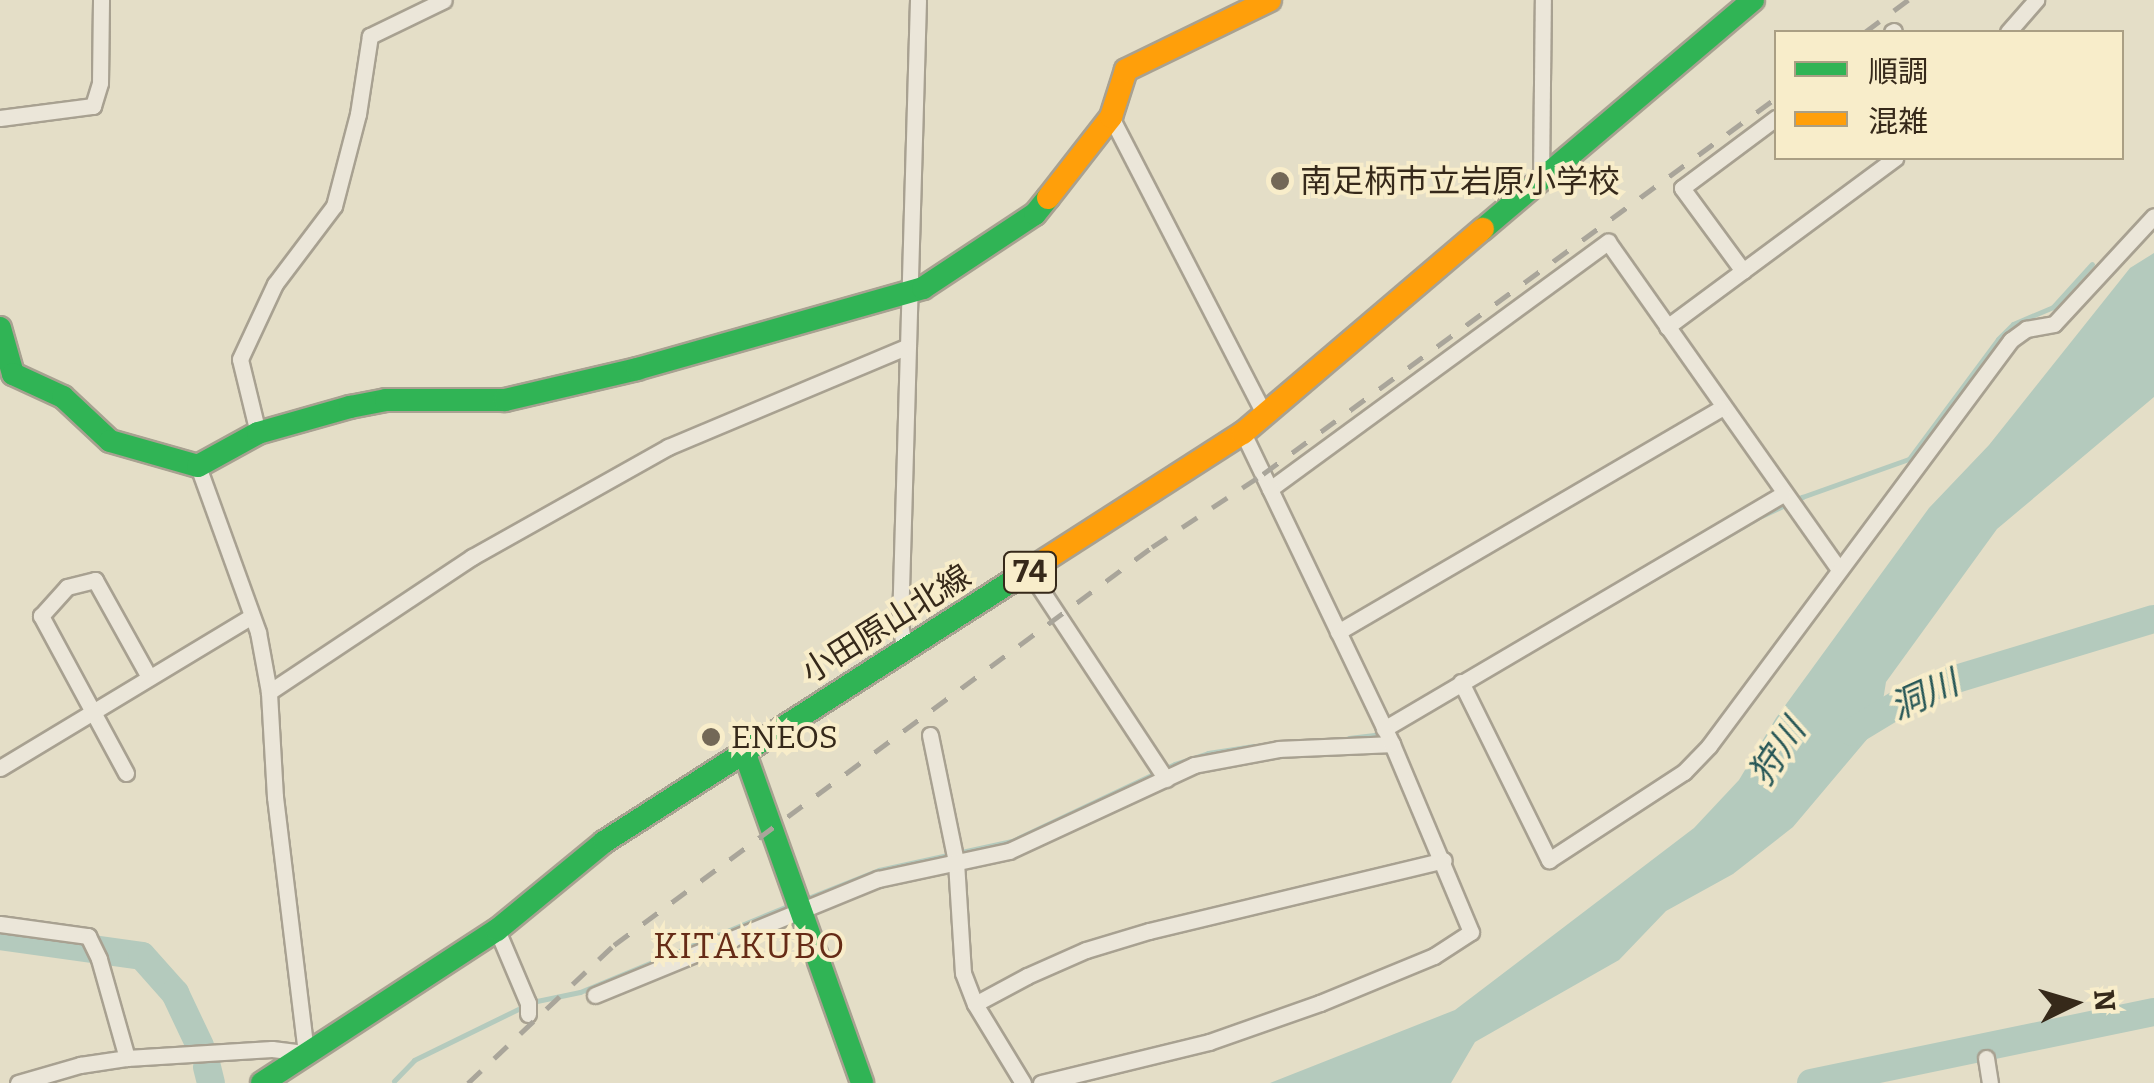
<!DOCTYPE html>
<html>
<head>
<meta charset="utf-8">
<style>
	body { margin:0 }
	#map { position:relative; width:2154px; height:1083px; overflow:hidden; background:#e4dec7; font-family:Bitter,"Noto Sans JP",serif }
	div>[style] { position:absolute }
	[style*='--x'] { left:calc(var(--x)*1px); top:calc(var(--y)*1px); width:calc(var(--w)*1px); rotate:calc(var(--a)*1deg) }
	.water>* { inset:0; background:#b4cabd }
	.stream>* { height:5px; margin:-2.5px; padding:0 2.5px; transform-origin:2.5px; border-radius:2.5px; background:#b4cabd }
	.river>* { height:28px; margin:-14px; padding:0 14px; transform-origin:14px; border-radius:14px; background:#b4cabd }
	.roads { filter:drop-shadow(2px 0 #a8a191) drop-shadow(-2px 0 #a8a191) drop-shadow(0 2px #a8a191) drop-shadow(0 -2px #a8a191) }
	.street>* { height:15px; margin:-7.5px; padding:0 7.5px; transform-origin:7.5px; border-radius:7.5px; background:#ebe6d9 }
	.fast>* { height:22px; margin:-11px; padding:0 11px; transform-origin:11px; border-radius:11px; background:#30b455 }
	.slow>* { height:22px; margin:-11px; padding:0 11px; transform-origin:11px; border-radius:11px; background:#ff9f0a }
	.rail>* { height:5px; margin-top:-2.5px; transform-origin:0; background:repeating-linear-gradient(90deg,#a9a59a 0 18px,transparent 0 36px) }
	.dots>* { width:28px; height:28px; translate:-50% -50%; box-sizing:border-box; border:5px solid #f8edca; border-radius:50% }
	span { translate:-50% -50%; white-space:nowrap; text-align:center; line-height:1.15; -webkit-text-stroke:8px #f8edca; paint-order:stroke }
	.shield-label span { padding:2px 8px; background:#f8edca; border:2px solid; border-radius:8px; -webkit-text-stroke-width:0 }
	.shield-label { font-size:30px; color:#36291a; font-weight:700 }
	.poi-label { font-size:32px; color:#36291a }
	.left { translate:0 -50%; text-align:left }
	.street-label { font-size:32px; color:#36291a }
	.water-label { font-size:35px; color:#275757; font-style:italic }
	.neighbourhood-label { font-size:35px; color:#662b16; letter-spacing:2.5px }
	.legend { position:absolute; left:1774px; top:30px; width:350px; height:130px; box-sizing:border-box; background:#f8edca; border:2px solid #aa9f84; margin:0; padding:12px 18px; list-style:none; font-size:30px; color:#36291a }
	.legend li { display:flex; align-items:center; gap:20px; height:50px }
	.legend b { width:50px; border:2px solid #aa9f84 }
	.north { position:absolute; left:2024px; top:953px; width:100px; height:100px; -webkit-text-stroke:8px #f8edca; paint-order:stroke; rotate:85deg; font-size:28px; font-weight:700; line-height:40px; text-align:center; color:#36291a }
	.north::after { content:''; display:block; margin:auto; width:35px; height:45px; background:#36291a; clip-path:polygon(50% 0,100% 100%,50% 72%,0 100%) }
</style>
</head>
<body>
<div id="map">
	<div class="water">
		<i style="clip-path:polygon(2154px 253px,2154px 397px,1997px 529px,1886px 682px,1879px 725px,1793px 827px,1733px 874px,1666px 911px,1619px 960px,1475px 1042px,1451px 1083px,1270px 1083px,1455px 1010px,1694px 828px,1739px 780px,1776px 718px,1929px 508px,1989px 445px,2130px 268px)"></i>
	</div>
	<div class="stream">
		<i style="--x:1393;--y:731;--w:422;--a:-30.3"></i>
		<i style="--x:1757;--y:518;--w:50;--a:-25"></i>
		<i style="--x:1802;--y:497;--w:114;--a:-19.6"></i>
		<i style="--x:1909;--y:459;--w:149;--a:-53.4"></i>
		<i style="--x:1998;--y:339;--w:21;--a:-45"></i>
		<i style="--x:2013;--y:324;--w:43;--a:-23"></i>
		<i style="--x:2053;--y:307;--w:58;--a:-47.8"></i>
		<i style="--x:1349;--y:738;--w:34;--a:-7"></i>
		<i style="--x:803;--y:900;--w:82;--a:-21.5"></i>
		<i style="--x:879;--y:870;--w:136;--a:-12.3"></i>
		<i style="--x:1012;--y:841;--w:180;--a:-25.3"></i>
		<i style="--x:1175;--y:764;--w:35;--a:-18"></i>
		<i style="--x:1208;--y:753;--w:46;--a:-8.8"></i>
		<i style="--x:532;--y:1002;--w:49;--a:-11.8"></i>
		<i style="--x:580;--y:992;--w:230;--a:-22.5"></i>
		<i style="--x:394;--y:1081;--w:29;--a:-46"></i>
		<i style="--x:414;--y:1060;--w:120;--a:-26.1"></i>
	</div>
	<div class="river">
		<i style="--x:1852;--y:732;--w:83;--a:-31.2"></i>
		<i style="--x:1923;--y:689;--w:241;--a:-16.9"></i>
		<i style="--x:0;--y:936;--w:143;--a:8"></i>
		<i style="--x:142;--y:956;--w:50;--a:48.3"></i>
		<i style="--x:175;--y:993;--w:59;--a:64.7"></i>
		<i style="--x:207;--y:1067;--w:16;--a:76"></i>
		<i style="--x:1811;--y:1083;--w:350;--a:-11.7"></i>
	</div>
	<div class="roads">
		<div class="street">
			<i style="--x:1892;--y:32;--w:2;--a:-27"></i>
			<i style="--x:2008;--y:32;--w:43;--a:-48.8"></i>
			<i style="--x:1111;--y:117;--w:335;--a:62.7"></i>
			<i style="--x:0;--y:118;--w:94;--a:-7.4"></i>
			<i style="--x:93;--y:106;--w:24;--a:-73"></i>
			<i style="--x:100;--y:83;--w:83;--a:-89.3"></i>
			<i style="--x:1541;--y:179;--w:179;--a:-89.4"></i>
			<i style="--x:1743;--y:271;--w:103;--a:-126.3"></i>
			<i style="--x:1682;--y:188;--w:117;--a:-36.7"></i>
			<i style="--x:1667;--y:327;--w:284;--a:-36.5"></i>
			<i style="--x:258;--y:433;--w:76;--a:-103.7"></i>
			<i style="--x:240;--y:359;--w:83;--a:-65"></i>
			<i style="--x:275;--y:284;--w:98;--a:-52.9"></i>
			<i style="--x:334;--y:206;--w:95;--a:-75.4"></i>
			<i style="--x:358;--y:114;--w:79;--a:-81.3"></i>
			<i style="--x:370;--y:36;--w:82;--a:-25.9"></i>
			<i style="--x:1270;--y:489;--w:419;--a:-36.2"></i>
			<i style="--x:1608;--y:242;--w:399;--a:54.8"></i>
			<i style="--x:1030;--y:573;--w:247;--a:56.6"></i>
			<i style="--x:1338;--y:632;--w:444;--a:-30.3"></i>
			<i style="--x:905;--y:652;--w:27;--a:-100"></i>
			<i style="--x:900;--y:625;--w:625;--a:-88.35"></i>
			<i style="--x:1461;--y:682;--w:199;--a:63.7"></i>
			<i style="--x:1549;--y:860;--w:161;--a:-33.1"></i>
			<i style="--x:1684;--y:772;--w:36;--a:-46"></i>
			<i style="--x:1709;--y:746;--w:506;--a:-53.36"></i>
			<i style="--x:2011;--y:340;--w:19;--a:-36"></i>
			<i style="--x:2026;--y:329;--w:28;--a:-10"></i>
			<i style="--x:2054;--y:324;--w:147;--a:-47.2"></i>
			<i style="--x:269;--y:692;--w:244;--a:-33.6"></i>
			<i style="--x:472;--y:557;--w:225;--a:-29.3"></i>
			<i style="--x:668;--y:447;--w:260;--a:-22.8"></i>
			<i style="--x:1384;--y:729;--w:463;--a:-30.5"></i>
			<i style="--x:930;--y:735;--w:130;--a:78.4"></i>
			<i style="--x:956;--y:862;--w:111;--a:86.4"></i>
			<i style="--x:963;--y:973;--w:33;--a:69"></i>
			<i style="--x:0;--y:768;--w:294;--a:-31.1"></i>
			<i style="--x:126;--y:773;--w:179;--a:-118.4"></i>
			<i style="--x:41;--y:616;--w:39;--a:-48"></i>
			<i style="--x:67;--y:587;--w:29;--a:-14"></i>
			<i style="--x:95;--y:580;--w:111;--a:60.9"></i>
			<i style="--x:0;--y:924;--w:89;--a:7.8"></i>
			<i style="--x:88;--y:936;--w:25;--a:64"></i>
			<i style="--x:99;--y:959;--w:103;--a:74.2"></i>
			<i style="--x:497;--y:930;--w:79;--a:67"></i>
			<i style="--x:528;--y:1003;--w:11;--a:90"></i>
			<i style="--x:595;--y:995;--w:306;--a:-22.3"></i>
			<i style="--x:878;--y:879;--w:134;--a:-12.1"></i>
			<i style="--x:1009;--y:851;--w:204;--a:-24.9"></i>
			<i style="--x:1194;--y:765;--w:86;--a:-10.7"></i>
			<i style="--x:1279;--y:749;--w:113;--a:-2.5"></i>
			<i style="--x:1986;--y:1058;--w:25;--a:81"></i>
			<i style="--x:18;--y:1083;--w:65;--a:-16.2"></i>
			<i style="--x:80;--y:1065;--w:48;--a:-8.5"></i>
			<i style="--x:127;--y:1058;--w:145;--a:-3.6"></i>
			<i style="--x:272;--y:1049;--w:34;--a:7"></i>
			<i style="--x:306;--y:1053;--w:258;--a:-96.9"></i>
			<i style="--x:275;--y:797;--w:105;--a:-93.3"></i>
			<i style="--x:269;--y:692;--w:61;--a:-100.4"></i>
			<i style="--x:258;--y:632;--w:177;--a:-109.9"></i>
			<i style="--x:1023;--y:1083;--w:92;--a:-121.3"></i>
			<i style="--x:975;--y:1004;--w:59;--a:-28.3"></i>
			<i style="--x:1027;--y:976;--w:64;--a:-23.8"></i>
			<i style="--x:1086;--y:950;--w:66;--a:-16.8"></i>
			<i style="--x:1149;--y:931;--w:303;--a:-13.5"></i>
			<i style="--x:1041;--y:1083;--w:173;--a:-13.7"></i>
			<i style="--x:1209;--y:1042;--w:118;--a:-19.4"></i>
			<i style="--x:1320;--y:1003;--w:123;--a:-22.4"></i>
			<i style="--x:1434;--y:956;--w:44;--a:-33"></i>
			<i style="--x:1471;--y:932;--w:204;--a:-112.8"></i>
			<i style="--x:1392;--y:744;--w:345;--a:-115.6"></i>
		</div>
		<div class="fast">
			<i style="--x:1483;--y:229;--w:354;--a:-40.3"></i>
			<i style="--x:0;--y:328;--w:48;--a:74.2"></i>
			<i style="--x:13;--y:374;--w:55;--a:24.7"></i>
			<i style="--x:63;--y:397;--w:64;--a:43.1"></i>
			<i style="--x:110;--y:441;--w:91;--a:15.9"></i>
			<i style="--x:198;--y:466;--w:68;--a:-28.8"></i>
			<i style="--x:258;--y:433;--w:96;--a:-15.8"></i>
			<i style="--x:350;--y:407;--w:37;--a:-11"></i>
			<i style="--x:386;--y:400;--w:119;--a:0"></i>
			<i style="--x:505;--y:400;--w:136;--a:-13.2"></i>
			<i style="--x:637;--y:369;--w:297;--a:-15.8"></i>
			<i style="--x:923;--y:288;--w:134;--a:-33.5"></i>
			<i style="--x:1035;--y:214;--w:21;--a:-51"></i>
			<i style="--x:744;--y:751;--w:352;--a:70.4"></i>
			<i style="--x:262;--y:1083;--w:280;--a:-33.1"></i>
			<i style="--x:497;--y:930;--w:139;--a:-39.4"></i>
			<i style="--x:604;--y:842;--w:497;--a:-32.6"></i>
		</div>
		<div class="slow">
			<i style="--x:1048;--y:198;--w:103;--a:-52.1"></i>
			<i style="--x:1111;--y:117;--w:49;--a:-72.3"></i>
			<i style="--x:1126;--y:70;--w:160;--a:-25.9"></i>
			<i style="--x:1023;--y:574;--w:261;--a:-32.7"></i>
			<i style="--x:1243;--y:433;--w:315;--a:-40.4"></i>
		</div>
	</div>
	<div class="rail">
		<i style="--x:1865;--y:32;--w:54;--a:-36.7"></i>
		<i style="--x:468;--y:1083;--w:201;--a:-43.4"></i>
		<i style="--x:614;--y:945;--w:669;--a:-36.49"></i>
		<i style="--x:1152;--y:547;--w:133;--a:-33.3"></i>
		<i style="--x:1263;--y:474;--w:636;--a:-36.24"></i>
	</div>
	<div class="dots">
		<i style="left:1280px;top:181px;background:#736857"></i>
		<i style="left:711px;top:737px;background:#736857"></i>
	</div>
	<div class="shield-label">
		<span style="left:1030px;top:572px">74</span>
	</div>
	<div class="poi-label">
		<span class="left" style="left:1300px;top:181px">南足柄市立岩原小学校</span>
		<span class="left" style="left:731px;top:737px">ENEOS</span>
	</div>
	<div class="street-label">
		<span style="left:886px;top:624px;rotate:-32deg">小田原山北線</span>
	</div>
	<div class="water-label">
		<span style="left:1924px;top:695px;rotate:-24deg">洞川</span>
		<span style="left:1777px;top:752px;rotate:-56deg">狩川</span>
	</div>
	<div class="neighbourhood-label">
		<span style="left:750px;top:946px">KITAKUBO</span>
	</div>
	<ul class="legend">
	<li><b style="height:12px;background:#30b455"></b>順調</li>
	<li><b style="height:12px;background:#ff9f0a"></b>混雑</li>
	</ul>
	<div class="north">N</div>
</div>
</body>
</html>
